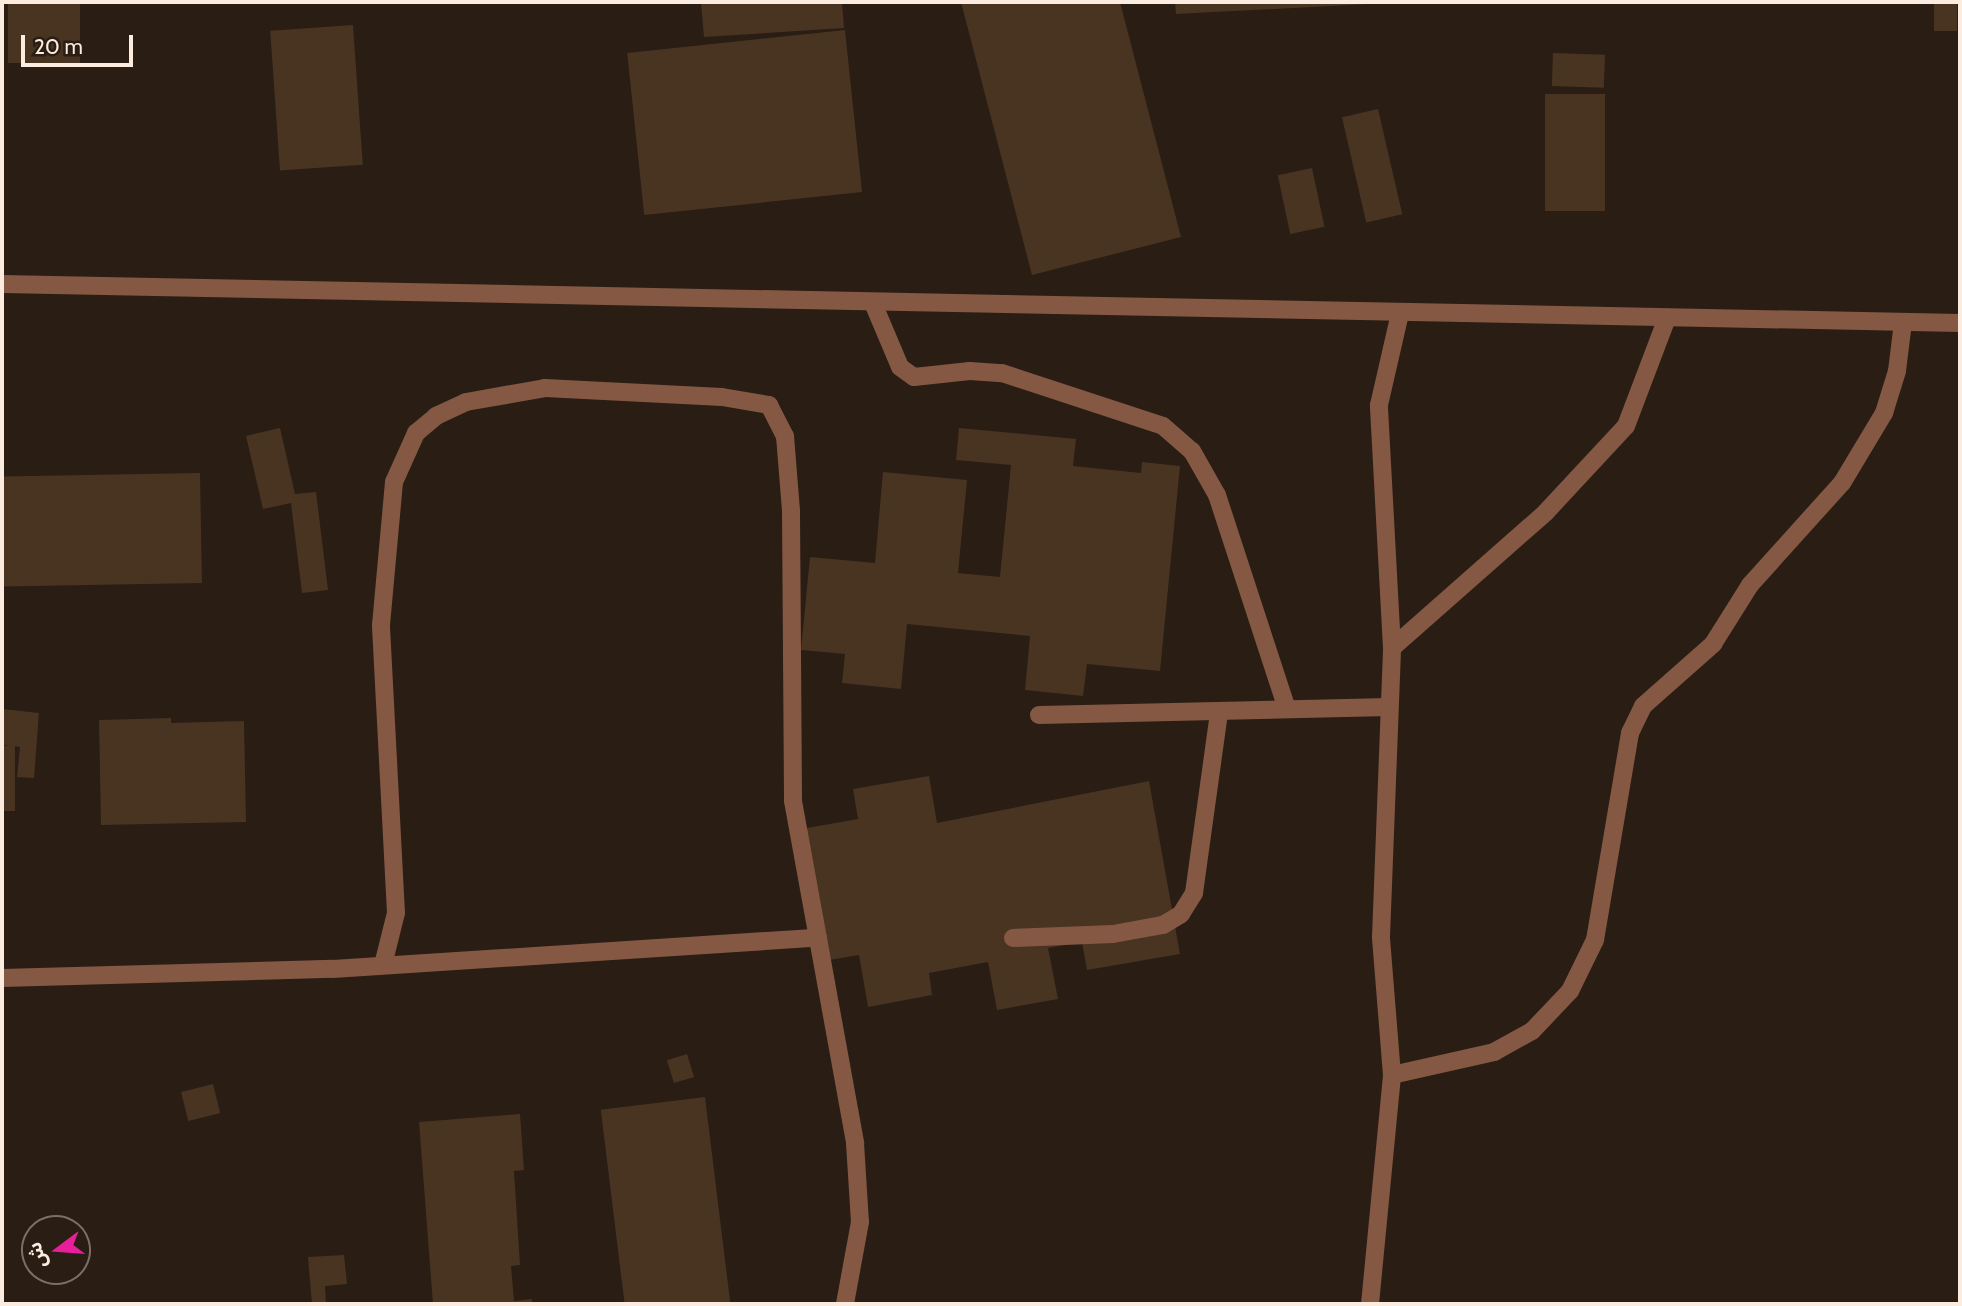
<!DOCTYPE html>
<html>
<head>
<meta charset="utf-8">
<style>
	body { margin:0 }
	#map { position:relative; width:1962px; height:1306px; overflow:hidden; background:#291d14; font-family:Cabin,"Noto Sans Arabic",sans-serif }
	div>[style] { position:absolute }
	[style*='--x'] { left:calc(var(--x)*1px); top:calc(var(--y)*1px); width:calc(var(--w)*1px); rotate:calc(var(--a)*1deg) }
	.building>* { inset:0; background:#493421; transform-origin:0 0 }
	.minor>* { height:18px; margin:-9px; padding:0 9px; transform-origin:9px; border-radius:9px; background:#845843 }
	span { translate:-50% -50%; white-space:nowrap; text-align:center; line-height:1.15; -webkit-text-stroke:6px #291d14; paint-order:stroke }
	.frame { position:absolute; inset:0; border:4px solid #fcebdf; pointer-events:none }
	.north { position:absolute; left:21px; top:1215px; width:70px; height:70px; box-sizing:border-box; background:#291d14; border:2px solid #7d6f65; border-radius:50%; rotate:254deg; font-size:19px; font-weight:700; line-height:28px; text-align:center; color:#fcebdf }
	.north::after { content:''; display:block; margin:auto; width:24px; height:32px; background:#e91e9b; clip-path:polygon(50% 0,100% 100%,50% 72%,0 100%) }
	.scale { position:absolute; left:21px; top:35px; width:112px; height:32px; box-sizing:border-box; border:4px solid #fcebdf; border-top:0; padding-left:9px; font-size:21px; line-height:24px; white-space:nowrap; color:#fcebdf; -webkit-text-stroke:5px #291d14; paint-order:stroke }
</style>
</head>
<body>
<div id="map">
	<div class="building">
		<i style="left:8px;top:2px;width:72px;height:61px"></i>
		<i style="clip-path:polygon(701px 2px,842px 2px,844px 28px,704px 37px)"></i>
		<i style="clip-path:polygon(961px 2px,1120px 2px,1181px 237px,1032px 275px)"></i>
		<i style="clip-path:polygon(1175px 2px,1369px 2px,1369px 4px,1176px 14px)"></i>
		<i style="left:1934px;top:2px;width:23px;height:29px"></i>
		<i style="left:353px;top:25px;width:140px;height:83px;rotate:86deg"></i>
		<i style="left:845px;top:30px;width:163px;height:219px;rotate:84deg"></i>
		<i style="left:1553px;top:53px;width:52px;height:33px;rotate:2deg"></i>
		<i style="left:1545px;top:94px;width:60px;height:117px"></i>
		<i style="left:1378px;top:109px;width:108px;height:37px;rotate:77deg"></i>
		<i style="left:1312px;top:168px;width:60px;height:35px;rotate:78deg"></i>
		<i style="clip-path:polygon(280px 428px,295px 494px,316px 492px,328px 590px,302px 593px,291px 503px,263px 509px,246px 436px)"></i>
		<i style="clip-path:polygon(959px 428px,1076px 439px,1073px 466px,1141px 473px,1142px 462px,1180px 466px,1160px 671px,1087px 664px,1083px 696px,1025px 690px,1030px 636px,907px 624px,901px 689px,842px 683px,845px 654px,801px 650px,810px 557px,875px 563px,883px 472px,967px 480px,958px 573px,1000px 577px,1011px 465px,956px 460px)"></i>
		<i style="left:200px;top:473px;width:110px;height:198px;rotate:89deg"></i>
		<i style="clip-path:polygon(2px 709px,39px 713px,34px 778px,17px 777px,20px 747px,15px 746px,15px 811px,2px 811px,2px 746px,10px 746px,2px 745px)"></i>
		<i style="clip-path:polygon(171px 718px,171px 723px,244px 721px,246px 822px,101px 825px,99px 720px)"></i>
		<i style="clip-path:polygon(929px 776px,937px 823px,1149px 781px,1180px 954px,1087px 970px,1082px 942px,1048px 948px,1058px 999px,997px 1010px,988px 962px,929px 973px,932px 995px,868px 1007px,859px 955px,817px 962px,790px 831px,858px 819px,853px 789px)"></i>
		<i style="left:687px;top:1054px;width:24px;height:21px;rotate:73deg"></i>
		<i style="left:213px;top:1084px;width:30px;height:33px;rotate:76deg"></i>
		<i style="left:705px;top:1097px;width:209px;height:105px;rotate:83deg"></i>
		<i style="clip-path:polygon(520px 1114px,524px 1170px,514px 1171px,520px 1265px,511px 1266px,514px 1301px,532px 1299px,532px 1304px,433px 1304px,419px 1122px)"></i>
		<i style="clip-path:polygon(344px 1255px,347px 1284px,325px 1286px,326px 1304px,312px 1304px,308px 1257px)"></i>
	</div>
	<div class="minor">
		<i style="--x:2;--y:284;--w:1958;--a:1.14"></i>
		<i style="--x:873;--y:303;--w:69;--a:67.1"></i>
		<i style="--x:900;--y:367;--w:17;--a:36"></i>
		<i style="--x:914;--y:377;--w:56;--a:-6.1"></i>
		<i style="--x:970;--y:371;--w:32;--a:4"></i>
		<i style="--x:1002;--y:373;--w:169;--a:18.2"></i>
		<i style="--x:1163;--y:426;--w:38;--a:41"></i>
		<i style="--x:1192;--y:451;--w:51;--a:60.4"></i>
		<i style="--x:1217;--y:495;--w:225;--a:71.9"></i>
		<i style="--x:1392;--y:648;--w:205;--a:-41.4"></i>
		<i style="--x:1546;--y:512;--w:117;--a:-47.1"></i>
		<i style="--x:1626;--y:426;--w:116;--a:-69.2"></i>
		<i style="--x:1039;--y:715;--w:350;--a:-1.3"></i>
		<i style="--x:1013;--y:938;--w:100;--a:-2.3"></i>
		<i style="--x:1113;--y:934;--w:51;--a:-10.2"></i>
		<i style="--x:1163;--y:925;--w:21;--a:-31"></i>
		<i style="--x:1181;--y:914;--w:25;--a:-58"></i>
		<i style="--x:1194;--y:893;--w:182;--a:-82.1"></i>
		<i style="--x:383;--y:965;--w:54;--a:-76"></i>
		<i style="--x:396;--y:913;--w:288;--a:-93"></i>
		<i style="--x:381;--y:625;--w:144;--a:-84.8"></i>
		<i style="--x:394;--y:482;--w:54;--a:-65.8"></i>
		<i style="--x:416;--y:433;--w:26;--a:-40"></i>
		<i style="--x:436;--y:416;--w:33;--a:-25"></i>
		<i style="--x:466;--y:402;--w:80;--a:-10"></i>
		<i style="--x:545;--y:388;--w:177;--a:2.9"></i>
		<i style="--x:722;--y:397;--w:48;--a:9.7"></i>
		<i style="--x:769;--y:405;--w:35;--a:63"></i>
		<i style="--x:785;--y:436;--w:75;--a:85.4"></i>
		<i style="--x:791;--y:511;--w:290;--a:89.6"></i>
		<i style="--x:793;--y:801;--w:348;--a:79.7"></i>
		<i style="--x:855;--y:1143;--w:79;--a:86.4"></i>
		<i style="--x:860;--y:1222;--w:83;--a:100.4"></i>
		<i style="--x:2;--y:978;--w:331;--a:-1.6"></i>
		<i style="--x:333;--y:969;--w:486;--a:-3.7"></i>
		<i style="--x:1392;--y:1075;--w:105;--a:-12.7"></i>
		<i style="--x:1494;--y:1052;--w:43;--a:-28.9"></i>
		<i style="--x:1532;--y:1031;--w:55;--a:-46.5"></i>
		<i style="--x:1570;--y:991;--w:57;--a:-63.9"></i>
		<i style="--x:1595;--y:940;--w:210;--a:-80.4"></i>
		<i style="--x:1630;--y:733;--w:30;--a:-64"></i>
		<i style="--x:1643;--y:706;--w:94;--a:-41.5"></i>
		<i style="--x:1713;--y:644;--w:70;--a:-57.9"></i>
		<i style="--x:1750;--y:585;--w:137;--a:-48"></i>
		<i style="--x:1842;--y:483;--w:82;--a:-59"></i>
		<i style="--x:1884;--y:413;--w:44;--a:-72.8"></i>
		<i style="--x:1897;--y:371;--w:49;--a:-83"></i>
		<i style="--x:1370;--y:1304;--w:230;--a:-84.5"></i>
		<i style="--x:1392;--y:1075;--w:138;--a:-94.6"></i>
		<i style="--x:1381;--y:937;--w:289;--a:-87.8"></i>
		<i style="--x:1392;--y:648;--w:243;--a:-93.1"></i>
		<i style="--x:1379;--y:405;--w:94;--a:-77.1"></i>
	</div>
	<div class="frame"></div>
	<div class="north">ش</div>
	<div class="scale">20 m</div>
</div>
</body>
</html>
